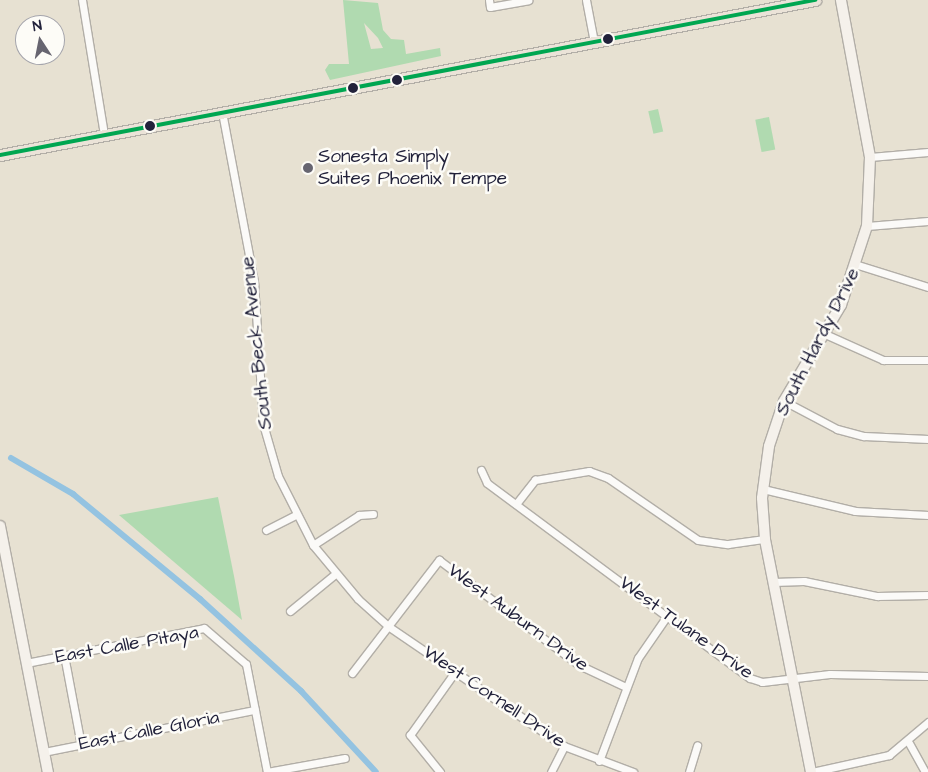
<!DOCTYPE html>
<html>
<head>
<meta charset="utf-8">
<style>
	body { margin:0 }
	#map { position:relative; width:928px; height:772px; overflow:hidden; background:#e7e1d2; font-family:"Architects Daughter",sans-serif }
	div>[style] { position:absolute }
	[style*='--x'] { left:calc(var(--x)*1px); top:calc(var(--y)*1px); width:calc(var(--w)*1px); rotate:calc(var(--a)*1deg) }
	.green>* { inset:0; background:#b0dab0; transform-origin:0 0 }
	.canal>* { height:6px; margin:-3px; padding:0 3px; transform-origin:3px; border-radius:3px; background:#94c3e1 }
	.roads { filter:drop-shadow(1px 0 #b2aea7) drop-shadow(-1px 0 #b2aea7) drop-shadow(0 1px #b2aea7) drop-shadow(0 -1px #b2aea7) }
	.street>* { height:7px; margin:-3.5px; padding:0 3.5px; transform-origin:3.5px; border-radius:3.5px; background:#fbfaf8 }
	.secondary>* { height:10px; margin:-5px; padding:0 5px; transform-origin:5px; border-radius:5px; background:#f5f1eb }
	.primary>* { height:11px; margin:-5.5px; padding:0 5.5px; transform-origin:5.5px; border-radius:5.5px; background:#ebe3d8 }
	.bus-1>* { height:4px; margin:-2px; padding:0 2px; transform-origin:2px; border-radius:2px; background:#00a651 }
	.dots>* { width:14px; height:14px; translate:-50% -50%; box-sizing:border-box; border:2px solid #fdfcf7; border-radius:50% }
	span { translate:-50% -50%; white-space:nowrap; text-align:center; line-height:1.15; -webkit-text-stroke:5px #fdfcf7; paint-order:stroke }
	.poi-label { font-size:19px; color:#22223b }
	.left { translate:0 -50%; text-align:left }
	.street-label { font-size:19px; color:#22223b }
	.north { position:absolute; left:15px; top:15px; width:50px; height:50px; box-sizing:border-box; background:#fdfcf7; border:1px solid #a5a5ac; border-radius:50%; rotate:349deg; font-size:14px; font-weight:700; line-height:20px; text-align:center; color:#22223b }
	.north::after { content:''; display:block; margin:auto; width:18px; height:22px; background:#676570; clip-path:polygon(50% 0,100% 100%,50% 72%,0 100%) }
</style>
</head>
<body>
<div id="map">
	<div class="green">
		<i style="clip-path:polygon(evenodd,343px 0,378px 3px,383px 30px,391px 39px,404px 40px,406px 54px,440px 48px,441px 56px,330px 80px,325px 70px,329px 64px,349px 64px,343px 0,364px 23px,378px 38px,383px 48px,371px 49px,364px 23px)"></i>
		<i style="left:658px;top:109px;width:23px;height:10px;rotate:77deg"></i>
		<i style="left:769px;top:117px;width:33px;height:14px;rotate:79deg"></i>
		<i style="clip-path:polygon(218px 497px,234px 576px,242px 620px,119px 515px)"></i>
	</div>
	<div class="canal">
		<i style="--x:11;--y:458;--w:72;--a:30.1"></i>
		<i style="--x:73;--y:494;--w:165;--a:39.6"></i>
		<i style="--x:200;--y:599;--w:137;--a:42.3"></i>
		<i style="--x:301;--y:691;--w:110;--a:47.2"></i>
	</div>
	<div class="roads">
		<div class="street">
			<i style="--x:82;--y:0;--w:137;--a:80.7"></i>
			<i style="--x:489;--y:0;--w:7;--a:82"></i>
			<i style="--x:490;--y:7;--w:39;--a:-10"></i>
			<i style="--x:586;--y:0;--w:43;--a:79.2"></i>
			<i style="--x:222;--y:112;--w:172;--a:79.3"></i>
			<i style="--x:254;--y:281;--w:143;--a:86.4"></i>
			<i style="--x:263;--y:424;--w:54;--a:73.9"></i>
			<i style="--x:278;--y:476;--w:77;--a:63.1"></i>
			<i style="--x:313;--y:545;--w:70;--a:50.2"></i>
			<i style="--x:358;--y:599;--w:40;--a:42"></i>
			<i style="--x:388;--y:626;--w:213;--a:34.3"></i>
			<i style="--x:564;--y:746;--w:74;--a:20.6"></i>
			<i style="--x:870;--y:157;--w:58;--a:-4.9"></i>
			<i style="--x:867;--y:226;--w:61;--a:-4.7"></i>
			<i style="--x:858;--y:265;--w:73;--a:17.4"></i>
			<i style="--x:825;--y:334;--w:64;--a:24.1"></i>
			<i style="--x:883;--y:360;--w:45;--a:0"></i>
			<i style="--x:784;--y:401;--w:60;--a:27.8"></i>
			<i style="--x:837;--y:429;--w:28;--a:15"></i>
			<i style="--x:864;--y:436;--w:64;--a:2.7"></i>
			<i style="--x:481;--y:470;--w:14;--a:65"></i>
			<i style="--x:487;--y:483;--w:327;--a:36.6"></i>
			<i style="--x:750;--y:678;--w:13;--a:18"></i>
			<i style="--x:762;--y:682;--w:68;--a:-6.7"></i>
			<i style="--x:830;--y:674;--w:98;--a:1.2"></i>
			<i style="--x:763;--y:489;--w:95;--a:13.4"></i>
			<i style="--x:855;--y:511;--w:73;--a:3.1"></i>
			<i style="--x:516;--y:504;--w:31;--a:-52"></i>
			<i style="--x:535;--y:480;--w:55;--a:-9.5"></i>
			<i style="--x:589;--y:471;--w:20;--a:20"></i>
			<i style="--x:608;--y:478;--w:109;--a:34.6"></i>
			<i style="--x:698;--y:540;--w:30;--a:8"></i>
			<i style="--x:728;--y:544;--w:37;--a:-8"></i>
			<i style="--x:266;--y:530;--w:34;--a:-27"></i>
			<i style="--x:313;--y:545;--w:55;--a:-33.1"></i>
			<i style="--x:359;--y:515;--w:14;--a:-4"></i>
			<i style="--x:773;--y:582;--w:31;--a:-2"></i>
			<i style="--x:804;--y:581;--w:75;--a:11.6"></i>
			<i style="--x:877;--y:596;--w:51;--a:-1.1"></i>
			<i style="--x:290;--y:611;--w:58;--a:-39.4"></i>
			<i style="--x:64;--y:655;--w:92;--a:79.3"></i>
			<i style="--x:26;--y:663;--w:181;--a:-11.1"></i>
			<i style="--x:204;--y:628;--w:55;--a:40.6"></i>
			<i style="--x:246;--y:664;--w:110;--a:79"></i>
			<i style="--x:267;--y:772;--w:79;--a:-10.2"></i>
			<i style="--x:352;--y:673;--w:143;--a:-52.4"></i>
			<i style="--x:439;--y:560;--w:175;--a:36.9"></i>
			<i style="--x:579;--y:665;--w:52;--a:25.1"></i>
			<i style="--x:909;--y:743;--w:33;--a:61"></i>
			<i style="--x:44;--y:752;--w:215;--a:-11.3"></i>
			<i style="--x:599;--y:761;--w:110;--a:-69.3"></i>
			<i style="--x:638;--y:658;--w:51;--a:-55.4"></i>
			<i style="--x:440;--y:772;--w:48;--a:-129"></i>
			<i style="--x:410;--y:735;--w:77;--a:-54.5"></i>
			<i style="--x:551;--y:772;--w:29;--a:-63"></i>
			<i style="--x:689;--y:772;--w:28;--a:-73"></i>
			<i style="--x:812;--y:772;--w:79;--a:-12.4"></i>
			<i style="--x:889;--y:755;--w:51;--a:-40.2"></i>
		</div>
		<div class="secondary">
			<i style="--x:0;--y:526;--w:251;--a:79"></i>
			<i style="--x:811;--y:772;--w:237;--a:-101.2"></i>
			<i style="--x:765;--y:539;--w:41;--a:-94.2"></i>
			<i style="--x:762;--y:498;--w:52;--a:-82.3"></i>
			<i style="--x:769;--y:446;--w:47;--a:-71.6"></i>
			<i style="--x:784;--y:401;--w:112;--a:-59.3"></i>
			<i style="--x:841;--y:305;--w:83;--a:-71.8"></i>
			<i style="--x:867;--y:226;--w:69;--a:-87.5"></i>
			<i style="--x:870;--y:157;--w:160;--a:-100.5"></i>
		</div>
		<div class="primary">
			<i style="--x:0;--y:155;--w:830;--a:-10.77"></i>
		</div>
	</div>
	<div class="bus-1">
		<i style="--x:0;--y:155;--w:830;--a:-10.77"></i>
	</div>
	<div class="dots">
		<i style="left:608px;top:39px;background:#22223b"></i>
		<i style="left:397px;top:80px;background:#22223b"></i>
		<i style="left:353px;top:88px;background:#22223b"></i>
		<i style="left:150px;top:126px;background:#22223b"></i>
		<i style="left:308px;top:168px;background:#676570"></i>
	</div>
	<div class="poi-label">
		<span class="left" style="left:318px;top:168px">Sonesta Simply<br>Suites Phoenix Tempe</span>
	</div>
	<div class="street-label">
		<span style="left:818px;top:342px;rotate:-63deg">South Hardy Drive</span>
		<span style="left:257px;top:343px;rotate:-96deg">South Beck Avenue</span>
		<span style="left:518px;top:618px;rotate:36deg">West Auburn Drive</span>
		<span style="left:686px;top:628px;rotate:36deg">West Tulane Drive</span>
		<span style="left:127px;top:645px;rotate:-10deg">East Calle Pitaya</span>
		<span style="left:494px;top:697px;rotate:34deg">West Cornell Drive</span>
		<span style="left:149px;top:731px;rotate:-11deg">East Calle Gloria</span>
	</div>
	<div class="north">N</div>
</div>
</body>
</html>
